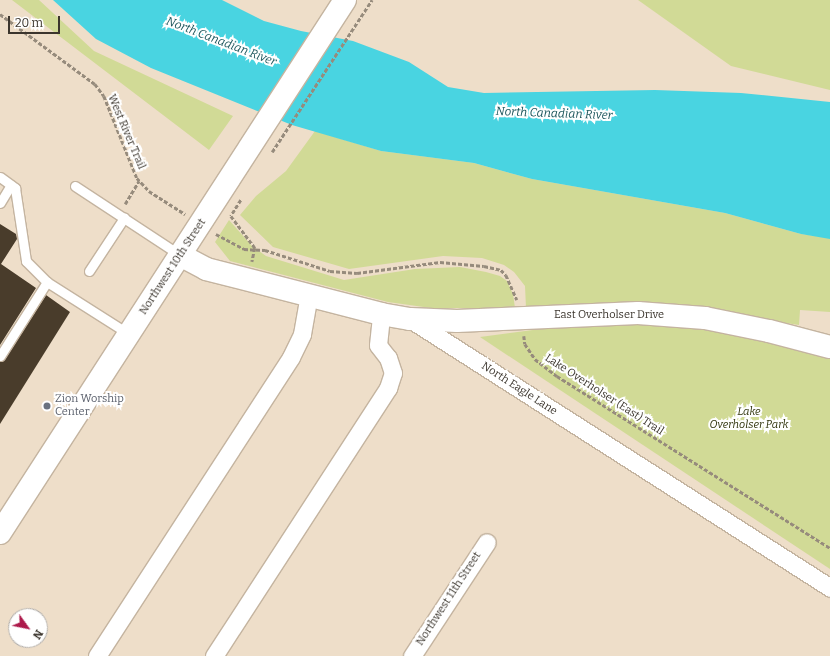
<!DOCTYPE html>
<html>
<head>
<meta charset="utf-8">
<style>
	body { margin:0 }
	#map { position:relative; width:830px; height:656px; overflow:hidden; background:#eedec9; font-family:Bitter,serif }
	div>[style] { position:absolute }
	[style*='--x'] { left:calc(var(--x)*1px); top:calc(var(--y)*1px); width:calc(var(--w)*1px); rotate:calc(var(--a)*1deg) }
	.green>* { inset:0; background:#d1da96 }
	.water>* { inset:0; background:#49d4e1 }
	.building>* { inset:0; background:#493c2b }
	.path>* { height:2.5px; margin-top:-1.25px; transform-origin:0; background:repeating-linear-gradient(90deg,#968b7c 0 4px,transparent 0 6px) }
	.roads { filter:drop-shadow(1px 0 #c4b4a0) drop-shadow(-1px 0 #c4b4a0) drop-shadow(0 1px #c4b4a0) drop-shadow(0 -1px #c4b4a0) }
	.lane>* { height:9px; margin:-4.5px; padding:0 4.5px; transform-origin:4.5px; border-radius:4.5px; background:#fff }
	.street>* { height:17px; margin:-8.5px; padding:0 8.5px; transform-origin:8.5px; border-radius:8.5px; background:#fff }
	.secondary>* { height:22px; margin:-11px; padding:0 11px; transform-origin:11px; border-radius:11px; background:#fff }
	.dots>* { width:11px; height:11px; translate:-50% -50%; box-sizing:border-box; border:2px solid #fff; border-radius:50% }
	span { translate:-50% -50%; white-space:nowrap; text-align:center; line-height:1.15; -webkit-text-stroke:4px #fff; paint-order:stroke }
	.street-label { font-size:11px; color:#3b352d }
	.worship-label { font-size:11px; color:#5b616d }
	.left { translate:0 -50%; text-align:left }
	.park-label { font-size:11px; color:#2f330b; font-style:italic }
	.water-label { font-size:12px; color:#1d565c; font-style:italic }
	.north { position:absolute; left:8px; top:608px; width:40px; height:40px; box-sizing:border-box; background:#fff; border:1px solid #b1aeab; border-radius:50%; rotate:123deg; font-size:11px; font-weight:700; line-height:16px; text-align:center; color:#3b352d }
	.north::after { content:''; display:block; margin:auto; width:14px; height:18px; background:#ad1a4b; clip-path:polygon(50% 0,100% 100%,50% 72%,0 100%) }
	.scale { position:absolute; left:8px; top:16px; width:52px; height:18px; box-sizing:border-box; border:2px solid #3b352d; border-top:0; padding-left:5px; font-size:12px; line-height:14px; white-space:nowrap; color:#3b352d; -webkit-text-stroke:3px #fff; paint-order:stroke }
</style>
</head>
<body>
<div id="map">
	<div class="green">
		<i style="clip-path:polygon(12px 0,39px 0,94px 51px,233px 116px,209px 150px)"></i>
		<i style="clip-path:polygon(638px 0,830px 0,830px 90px,731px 66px)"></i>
		<i style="clip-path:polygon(315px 131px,381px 151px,474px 163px,532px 179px,725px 213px,801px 234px,830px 238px,830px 312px,800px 310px,799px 325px,660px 303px,526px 308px,525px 286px,514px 272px,504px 265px,482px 258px,443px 256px,349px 269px,273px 247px,240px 215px,256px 196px,286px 171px)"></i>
		<i style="clip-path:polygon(229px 220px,252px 246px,266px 256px,344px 280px,415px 269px,460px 267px,486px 272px,500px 276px,507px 281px,513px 294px,515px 308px,431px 308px,388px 302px,230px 261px,215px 242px)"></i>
		<i style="clip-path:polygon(641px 324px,693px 328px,761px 339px,830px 357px,830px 569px,480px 337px,556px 327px)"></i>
	</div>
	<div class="water">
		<i style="clip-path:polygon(53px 0,222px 0,264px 21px,301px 31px,353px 41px,409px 62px,448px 87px,484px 93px,655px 90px,741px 93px,830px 102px,830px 239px,801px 234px,725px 213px,532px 179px,474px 163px,381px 151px,292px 125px,151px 68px,96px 39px)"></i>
	</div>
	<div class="building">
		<i style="clip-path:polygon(0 224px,16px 234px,17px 239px,1px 264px,36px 288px,0 345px)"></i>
		<i style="clip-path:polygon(46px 295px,70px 312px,0 424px,0 362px,5px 359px)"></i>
	</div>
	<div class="path">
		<i style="--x:0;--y:14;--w:118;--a:36.4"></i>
		<i style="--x:95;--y:84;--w:15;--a:53"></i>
		<i style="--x:104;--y:96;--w:88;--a:68.1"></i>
		<i style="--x:137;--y:178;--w:18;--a:47"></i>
		<i style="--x:149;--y:191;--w:43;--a:32.6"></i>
		<i style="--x:272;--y:152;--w:182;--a:-56.7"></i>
		<i style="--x:241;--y:200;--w:19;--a:122"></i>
		<i style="--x:231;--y:216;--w:40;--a:53"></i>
		<i style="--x:255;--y:248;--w:14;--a:102"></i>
		<i style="--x:125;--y:204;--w:27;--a:-59"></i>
		<i style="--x:216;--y:234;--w:32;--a:28"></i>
		<i style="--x:244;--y:249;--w:21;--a:3"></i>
		<i style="--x:265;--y:250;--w:68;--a:17.9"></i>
		<i style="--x:330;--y:271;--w:27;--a:4"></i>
		<i style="--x:357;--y:273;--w:84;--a:-7.5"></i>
		<i style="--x:440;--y:262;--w:44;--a:5.2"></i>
		<i style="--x:484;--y:266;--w:17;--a:13"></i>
		<i style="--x:501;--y:270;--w:7;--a:45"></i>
		<i style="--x:506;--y:275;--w:27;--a:66"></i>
		<i style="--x:524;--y:336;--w:8;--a:83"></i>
		<i style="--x:525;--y:344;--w:18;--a:56"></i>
		<i style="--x:535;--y:359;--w:28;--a:38"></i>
		<i style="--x:557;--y:376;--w:323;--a:32.2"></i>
	</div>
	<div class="roads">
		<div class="lane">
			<i style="--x:0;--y:177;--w:19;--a:36"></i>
			<i style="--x:15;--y:188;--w:74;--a:81.4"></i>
			<i style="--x:26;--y:261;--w:30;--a:45"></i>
			<i style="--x:47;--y:282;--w:97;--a:32.4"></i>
			<i style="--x:75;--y:186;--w:126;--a:33.3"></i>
			<i style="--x:0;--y:203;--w:21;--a:-59"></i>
			<i style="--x:89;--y:271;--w:64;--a:-56.6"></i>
			<i style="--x:0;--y:356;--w:88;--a:-57.6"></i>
		</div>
		<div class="street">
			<i style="--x:410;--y:319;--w:499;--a:32.6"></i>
			<i style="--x:97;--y:656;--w:356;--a:-57"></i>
			<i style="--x:291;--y:357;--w:25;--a:-64"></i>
			<i style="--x:302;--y:334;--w:40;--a:-80"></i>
			<i style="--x:214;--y:656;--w:320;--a:-57"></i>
			<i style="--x:388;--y:388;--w:16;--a:-72"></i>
			<i style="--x:393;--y:373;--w:16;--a:-108"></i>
			<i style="--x:388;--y:358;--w:16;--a:-128"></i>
			<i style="--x:378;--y:345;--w:31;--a:-84"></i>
			<i style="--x:412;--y:656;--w:136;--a:-56.7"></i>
		</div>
		<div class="secondary">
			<i style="--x:180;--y:255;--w:30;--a:28"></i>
			<i style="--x:206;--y:269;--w:181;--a:14.4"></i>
			<i style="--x:381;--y:314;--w:29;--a:10"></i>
			<i style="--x:410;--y:319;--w:47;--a:2.4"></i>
			<i style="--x:457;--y:321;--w:181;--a:-2.5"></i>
			<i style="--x:638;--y:313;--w:67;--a:4.3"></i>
			<i style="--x:705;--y:318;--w:65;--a:11.5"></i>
			<i style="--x:769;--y:331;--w:63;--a:14.7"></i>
			<i style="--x:0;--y:533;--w:635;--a:-57.09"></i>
		</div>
	</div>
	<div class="dots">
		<i style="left:47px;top:406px;background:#6b7280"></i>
	</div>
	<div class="street-label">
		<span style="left:126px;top:132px;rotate:67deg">West River Trail</span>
		<span style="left:173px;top:267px;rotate:-57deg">Northwest 10th Street</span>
		<span style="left:609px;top:315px">East Overholser Drive</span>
		<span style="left:519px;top:389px;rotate:33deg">North Eagle Lane</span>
		<span style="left:604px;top:395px;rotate:33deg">Lake Overholser (East) Trail</span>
		<span style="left:449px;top:599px;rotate:-57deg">Northwest 11th Street</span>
	</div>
	<div class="worship-label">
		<span class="left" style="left:55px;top:406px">Zion Worship<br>Center</span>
	</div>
	<div class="park-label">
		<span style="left:749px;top:419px">Lake<br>Overholser Park</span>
	</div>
	<div class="water-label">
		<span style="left:221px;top:42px;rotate:21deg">North Canadian River</span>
		<span style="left:554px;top:114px;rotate:2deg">North Canadian River</span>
	</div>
	<div class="north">N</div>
	<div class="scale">20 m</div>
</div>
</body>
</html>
